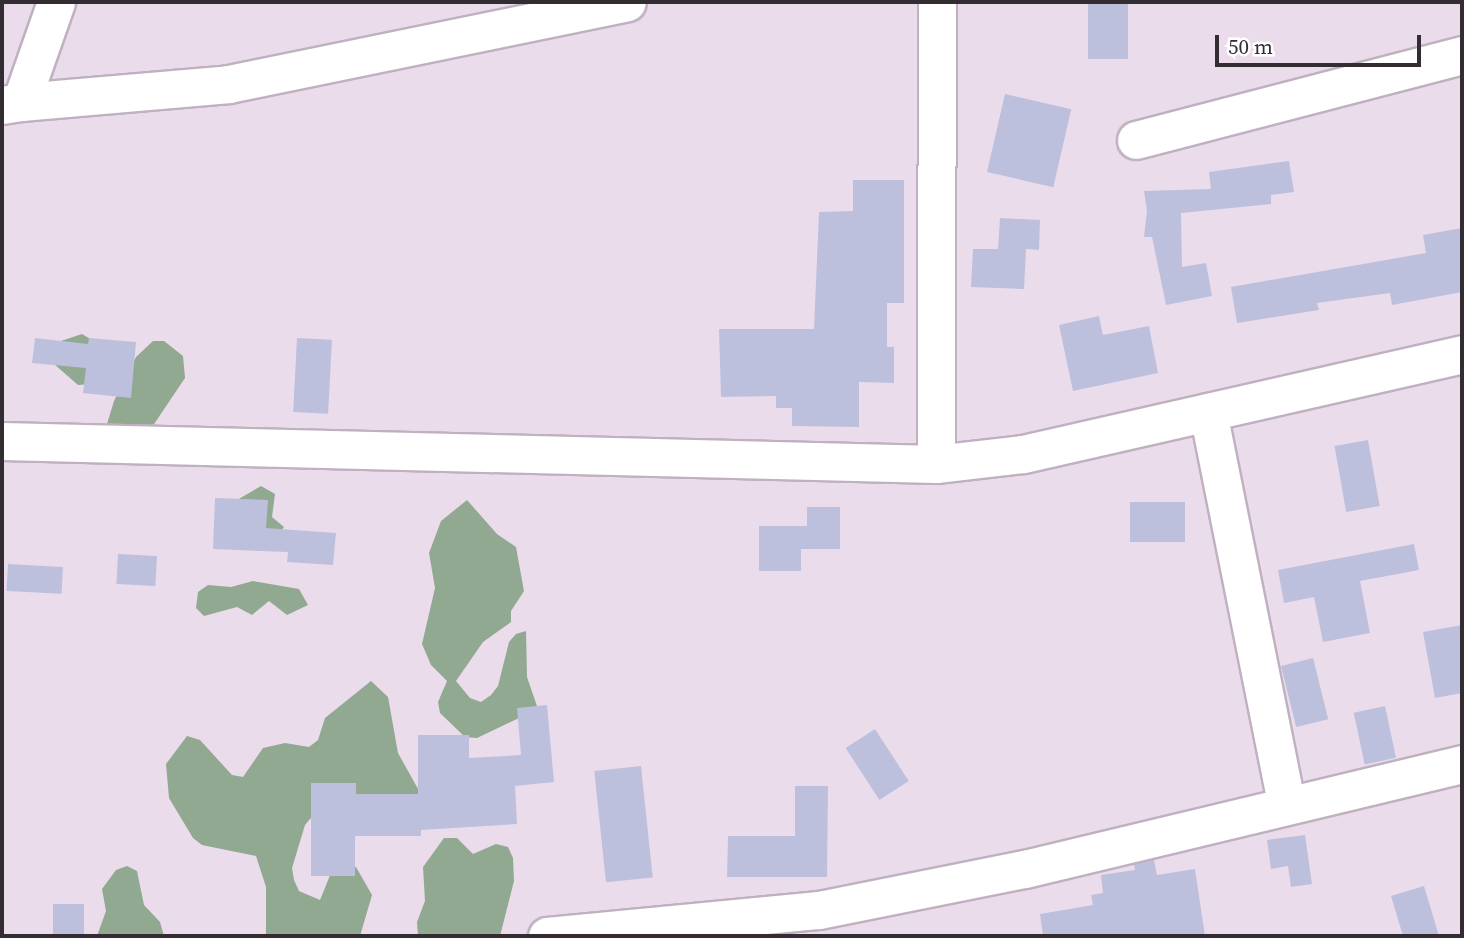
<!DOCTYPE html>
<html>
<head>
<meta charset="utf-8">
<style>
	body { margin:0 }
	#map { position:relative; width:1464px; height:938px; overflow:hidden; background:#ebdcec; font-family:"Source Serif 4",serif }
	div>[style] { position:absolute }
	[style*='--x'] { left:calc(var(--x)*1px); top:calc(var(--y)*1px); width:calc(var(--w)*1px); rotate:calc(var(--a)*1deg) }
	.forest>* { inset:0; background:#91a891 }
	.building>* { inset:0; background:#bdc0dd; transform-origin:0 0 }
	.roads { filter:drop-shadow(2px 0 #bfb1c0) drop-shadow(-2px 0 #bfb1c0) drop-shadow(0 2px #bfb1c0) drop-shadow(0 -2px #bfb1c0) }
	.minor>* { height:37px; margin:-18.5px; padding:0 18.5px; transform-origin:18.5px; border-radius:18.5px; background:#fff }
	span { translate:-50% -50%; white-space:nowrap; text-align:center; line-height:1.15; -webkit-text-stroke:7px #fff; paint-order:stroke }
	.frame { position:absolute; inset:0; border:4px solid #332d33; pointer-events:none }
	.scale { position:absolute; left:1215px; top:35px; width:206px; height:32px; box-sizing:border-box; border:4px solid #332d33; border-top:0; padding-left:9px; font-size:21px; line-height:24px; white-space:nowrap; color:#332d33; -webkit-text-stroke:5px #fff; paint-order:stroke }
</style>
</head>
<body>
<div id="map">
	<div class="forest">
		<i style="clip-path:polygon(82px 334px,92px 340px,90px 384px,78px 385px,54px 364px,61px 341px)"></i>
		<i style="clip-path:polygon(153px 341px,164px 341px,183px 356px,185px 378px,146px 436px,114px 432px,107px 424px,114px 401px,136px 357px)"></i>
		<i style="clip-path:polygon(261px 486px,275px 494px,272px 517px,284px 527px,274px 541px,237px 500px)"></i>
		<i style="clip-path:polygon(467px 500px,497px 534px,516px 547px,524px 591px,511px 611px,511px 622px,483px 642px,456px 681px,470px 698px,481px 702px,491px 695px,498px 686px,509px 642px,516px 634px,526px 631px,527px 677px,538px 709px,477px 738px,465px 737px,440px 713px,438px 702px,447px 681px,431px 665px,422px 644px,435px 588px,429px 553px,441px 521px)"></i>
		<i style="clip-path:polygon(253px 581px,299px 589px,308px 605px,287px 615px,269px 601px,252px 615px,237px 607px,204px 616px,196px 608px,198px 592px,208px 585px,231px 587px)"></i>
		<i style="clip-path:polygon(371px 681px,388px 697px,398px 753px,427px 805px,320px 807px,305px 825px,292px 868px,294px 880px,299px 891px,320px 900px,333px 868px,344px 863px,356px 867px,372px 895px,360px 936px,266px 936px,266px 887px,256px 856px,202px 845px,193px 838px,169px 798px,166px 764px,187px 736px,200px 740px,232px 775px,243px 777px,263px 748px,285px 743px,309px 747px,318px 740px,325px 718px)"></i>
		<i style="clip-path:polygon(444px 838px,457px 838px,473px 854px,496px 844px,508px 847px,513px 858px,514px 881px,500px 936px,418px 936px,417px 922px,425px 901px,423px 867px)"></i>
		<i style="clip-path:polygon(127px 866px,137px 871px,144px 905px,160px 922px,164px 936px,97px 936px,106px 911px,102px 889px,116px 870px)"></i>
	</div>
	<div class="building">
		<i style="left:1088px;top:4px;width:40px;height:55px"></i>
		<i style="left:1005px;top:94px;width:68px;height:80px;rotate:13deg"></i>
		<i style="clip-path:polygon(1289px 161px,1294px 192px,1271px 195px,1271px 204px,1181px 213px,1182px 267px,1206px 263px,1212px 296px,1166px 305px,1152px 237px,1144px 237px,1147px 211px,1144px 191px,1211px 189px,1209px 172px)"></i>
		<i style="clip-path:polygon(853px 180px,904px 180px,904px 303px,887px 303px,887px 347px,894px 347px,894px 383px,859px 382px,859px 427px,792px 426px,792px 408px,776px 408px,776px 396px,721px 397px,719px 329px,814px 329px,819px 212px,853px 211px)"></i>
		<i style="clip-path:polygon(1000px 218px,1040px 220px,1039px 250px,1026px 249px,1024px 289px,971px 287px,973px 249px,998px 249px)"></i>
		<i style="clip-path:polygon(1462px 228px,1462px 292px,1392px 305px,1390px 293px,1317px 303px,1319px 310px,1237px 323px,1231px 287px,1426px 253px,1423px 235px)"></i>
		<i style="clip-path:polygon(1099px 316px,1103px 335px,1149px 326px,1158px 373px,1073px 391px,1059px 325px)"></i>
		<i style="clip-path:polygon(35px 338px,88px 344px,89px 338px,136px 342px,131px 398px,83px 393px,86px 368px,32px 363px)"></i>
		<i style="left:297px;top:338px;width:35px;height:74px;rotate:3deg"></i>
		<i style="left:1368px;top:440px;width:67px;height:34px;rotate:80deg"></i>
		<i style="clip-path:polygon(215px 498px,268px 500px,266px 528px,336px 533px,333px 565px,287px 562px,288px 552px,213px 549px)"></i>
		<i style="left:1130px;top:502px;width:55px;height:40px"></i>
		<i style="clip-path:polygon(807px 507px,840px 507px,840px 549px,801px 549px,801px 571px,759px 571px,759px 526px,807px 526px)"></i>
		<i style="clip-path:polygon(1414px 544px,1419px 570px,1360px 581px,1370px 633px,1323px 642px,1314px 597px,1284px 603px,1278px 570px)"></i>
		<i style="left:118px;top:554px;width:39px;height:30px;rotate:3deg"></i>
		<i style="left:8px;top:564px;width:55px;height:27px;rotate:3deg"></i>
		<i style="clip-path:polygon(1462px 625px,1462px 693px,1435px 698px,1423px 632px)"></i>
		<i style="left:1313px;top:658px;width:63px;height:33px;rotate:76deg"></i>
		<i style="clip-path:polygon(547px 705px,554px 782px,515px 786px,517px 824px,421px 830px,421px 836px,355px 836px,355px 876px,311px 876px,311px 783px,356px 783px,356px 794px,418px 794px,418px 735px,469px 735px,469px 758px,521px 755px,517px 708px)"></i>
		<i style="left:1385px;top:706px;width:53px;height:32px;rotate:78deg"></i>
		<i style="left:875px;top:729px;width:62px;height:35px;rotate:57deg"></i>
		<i style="left:641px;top:766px;width:112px;height:47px;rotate:84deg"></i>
		<i style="clip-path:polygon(795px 786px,828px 786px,827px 877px,727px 877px,728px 836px,795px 836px)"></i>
		<i style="clip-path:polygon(1305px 835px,1312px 884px,1291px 887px,1288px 866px,1271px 869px,1267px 840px)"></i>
		<i style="clip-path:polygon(1154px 860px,1157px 875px,1195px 869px,1205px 936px,1043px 936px,1040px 914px,1093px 905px,1091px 895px,1103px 893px,1101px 875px,1135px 870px,1134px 864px)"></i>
		<i style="clip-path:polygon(1424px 886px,1439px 936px,1403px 936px,1391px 896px)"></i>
		<i style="left:53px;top:904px;width:31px;height:32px"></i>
	</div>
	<div class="roads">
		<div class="minor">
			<i style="--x:21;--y:102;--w:209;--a:-4.9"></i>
			<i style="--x:229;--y:84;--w:406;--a:-11.6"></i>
			<i style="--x:2;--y:105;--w:19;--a:-9"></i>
			<i style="--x:21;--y:102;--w:106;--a:-70.7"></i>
			<i style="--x:1136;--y:140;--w:337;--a:-14.6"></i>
			<i style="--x:1208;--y:412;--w:400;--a:78.7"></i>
			<i style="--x:2;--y:441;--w:934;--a:1.41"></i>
			<i style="--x:936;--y:464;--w:88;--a:-6.6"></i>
			<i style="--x:1023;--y:454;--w:450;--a:-12.8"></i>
			<i style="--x:936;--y:464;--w:462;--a:-89.9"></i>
			<i style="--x:547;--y:936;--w:273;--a:-5.5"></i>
			<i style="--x:819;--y:910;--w:210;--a:-11.3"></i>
			<i style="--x:1025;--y:869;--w:449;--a:-13.5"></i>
		</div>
	</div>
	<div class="frame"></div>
	<div class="scale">50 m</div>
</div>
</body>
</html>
